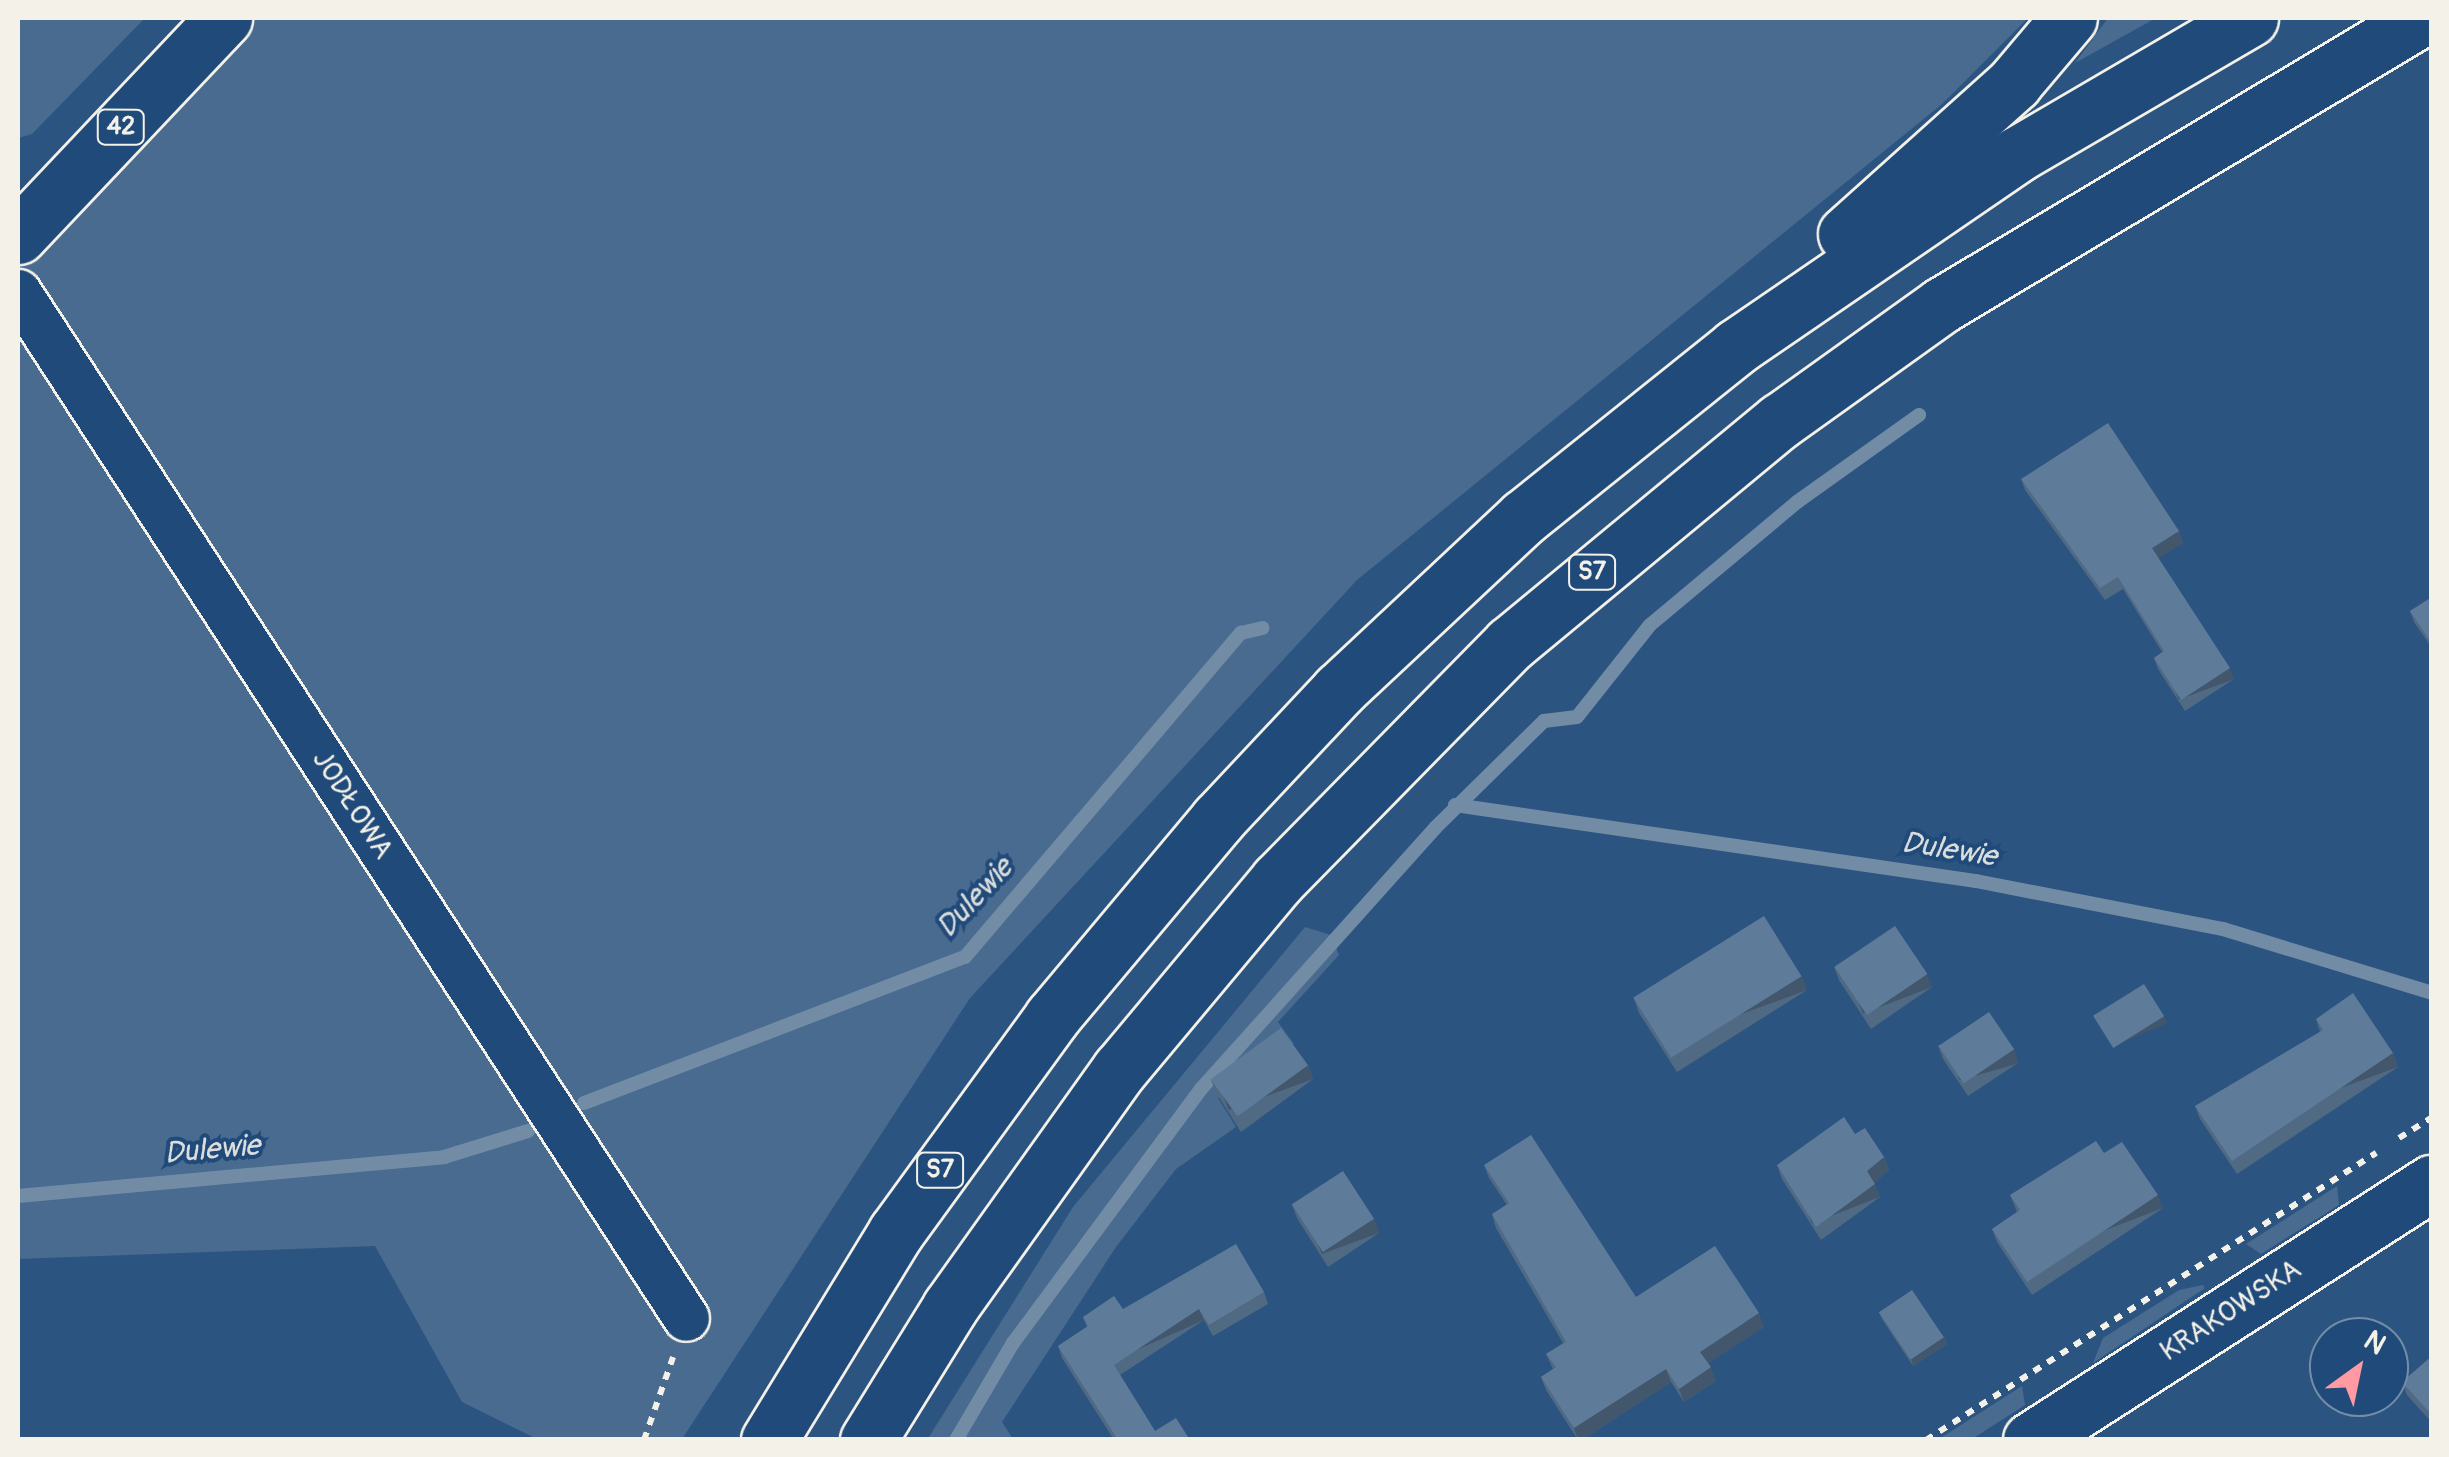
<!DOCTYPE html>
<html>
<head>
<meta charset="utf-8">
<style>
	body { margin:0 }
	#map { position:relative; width:2449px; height:1457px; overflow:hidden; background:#2c5481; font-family:Pangolin,sans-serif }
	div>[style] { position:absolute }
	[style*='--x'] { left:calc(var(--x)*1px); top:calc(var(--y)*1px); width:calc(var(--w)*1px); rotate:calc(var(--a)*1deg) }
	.green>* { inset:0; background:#496b90 }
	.stream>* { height:14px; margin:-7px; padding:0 7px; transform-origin:7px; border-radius:7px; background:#738ca6 }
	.path>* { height:6px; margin-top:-3px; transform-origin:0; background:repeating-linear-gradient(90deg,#f4f1e8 0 8px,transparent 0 16px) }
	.roads { filter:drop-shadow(2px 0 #f4f1e8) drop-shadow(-2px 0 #f4f1e8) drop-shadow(0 2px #f4f1e8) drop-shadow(0 -2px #f4f1e8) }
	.street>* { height:45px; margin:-22.5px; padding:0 22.5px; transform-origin:22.5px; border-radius:22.5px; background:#1f4a7a }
	.secondary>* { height:55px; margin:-27.5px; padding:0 27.5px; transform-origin:27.5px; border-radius:27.5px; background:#1f4a7a }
	.primary>* { height:55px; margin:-27.5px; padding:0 27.5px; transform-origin:27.5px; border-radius:27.5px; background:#1f4a7a }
	.highway>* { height:55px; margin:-27.5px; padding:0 27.5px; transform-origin:27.5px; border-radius:27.5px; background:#1f4a7a }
	.wall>* { inset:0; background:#516a84 }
	.shaded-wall>* { inset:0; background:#42566c; transform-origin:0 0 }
	.building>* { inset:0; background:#5e7b9a; transform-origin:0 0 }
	span { translate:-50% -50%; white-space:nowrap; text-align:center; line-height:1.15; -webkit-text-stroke:8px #1f4a7a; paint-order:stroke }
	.shield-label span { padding:2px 8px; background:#1f4a7a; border:2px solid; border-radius:8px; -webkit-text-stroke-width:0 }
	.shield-label { font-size:25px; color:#f4f1e8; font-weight:700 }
	.street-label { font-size:28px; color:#f4f1e8 }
	.water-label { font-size:30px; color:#dadddb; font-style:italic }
	.frame { position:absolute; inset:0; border:20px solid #f4f1e8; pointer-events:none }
	.north { position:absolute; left:2309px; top:1317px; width:100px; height:100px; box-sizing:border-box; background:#1f4a7a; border:2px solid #748da6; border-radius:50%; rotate:33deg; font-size:28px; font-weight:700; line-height:40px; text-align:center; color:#f4f1e8 }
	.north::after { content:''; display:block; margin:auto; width:35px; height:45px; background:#ff9aa2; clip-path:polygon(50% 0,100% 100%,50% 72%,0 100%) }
</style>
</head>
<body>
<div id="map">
	<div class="green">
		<i style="clip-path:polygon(18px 18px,145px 18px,32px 134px,18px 138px)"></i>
		<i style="clip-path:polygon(247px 18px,2028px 18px,1942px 104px,1357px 580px,970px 998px,682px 1439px,537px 1439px,462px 1402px,375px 1246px,18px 1259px,18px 247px)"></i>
		<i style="clip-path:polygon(2108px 18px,2156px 18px,2075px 63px)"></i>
		<i style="clip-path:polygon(1305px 927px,1331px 935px,1339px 955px,1278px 1022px,1294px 1044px,1218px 1098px,1236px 1127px,1176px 1169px,1116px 1247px,1002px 1422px,1013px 1439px,927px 1440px,1073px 1207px)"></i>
		<i style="clip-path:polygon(2337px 1186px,2339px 1205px,2261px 1254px,2246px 1244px)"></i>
		<i style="clip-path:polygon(2203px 1285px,2205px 1288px,2093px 1363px,2103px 1338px,2179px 1290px)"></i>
		<i style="clip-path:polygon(2022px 1386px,2025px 1405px,1972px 1439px,1939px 1439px)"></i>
	</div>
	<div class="stream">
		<i style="--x:1455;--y:805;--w:527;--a:8.3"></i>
		<i style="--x:1976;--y:881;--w:252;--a:11"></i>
		<i style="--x:2223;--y:929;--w:219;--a:17"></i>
		<i style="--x:584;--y:1103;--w:408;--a:-21"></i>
		<i style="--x:965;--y:957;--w:426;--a:-49.6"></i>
		<i style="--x:1241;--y:633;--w:22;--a:-13"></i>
		<i style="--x:18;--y:1196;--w:428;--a:-5.2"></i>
		<i style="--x:444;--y:1157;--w:88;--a:-17.2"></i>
		<i style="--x:956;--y:1440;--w:113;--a:-59.6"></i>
		<i style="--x:1013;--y:1343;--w:316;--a:-53.5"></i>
		<i style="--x:1201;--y:1089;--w:351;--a:-48.1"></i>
		<i style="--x:1435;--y:828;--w:153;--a:-44.5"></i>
		<i style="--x:1544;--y:721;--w:33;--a:-7"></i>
		<i style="--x:1577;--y:717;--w:117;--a:-51.6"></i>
		<i style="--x:1650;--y:625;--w:192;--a:-39.9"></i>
		<i style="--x:1797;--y:502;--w:150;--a:-35.5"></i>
	</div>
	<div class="path">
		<i style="--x:2399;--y:1138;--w:39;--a:-32"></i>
		<i style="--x:644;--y:1440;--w:88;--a:-70.7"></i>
		<i style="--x:1926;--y:1440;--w:534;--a:-32.53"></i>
	</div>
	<div class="roads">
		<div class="street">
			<i style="--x:18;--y:292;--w:1224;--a:56.93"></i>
		</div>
		<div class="secondary">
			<i style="--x:2031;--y:1440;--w:476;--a:-32.7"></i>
		</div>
		<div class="primary">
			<i style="--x:18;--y:236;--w:300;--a:-46.6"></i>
		</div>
		<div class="highway">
			<i style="--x:1846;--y:234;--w:226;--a:-41.9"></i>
			<i style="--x:2014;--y:83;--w:85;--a:-49.8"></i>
			<i style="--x:769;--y:1440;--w:244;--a:-58.6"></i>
			<i style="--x:896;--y:1232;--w:266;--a:-54"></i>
			<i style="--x:1052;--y:1017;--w:258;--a:-50"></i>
			<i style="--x:1218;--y:819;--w:177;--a:-46.8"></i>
			<i style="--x:1339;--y:690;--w:253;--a:-43.1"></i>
			<i style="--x:1524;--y:517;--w:272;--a:-38.7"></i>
			<i style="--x:1736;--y:347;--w:340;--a:-34.4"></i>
			<i style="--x:2016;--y:155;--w:271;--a:-30.3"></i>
			<i style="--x:868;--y:1440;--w:156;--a:-58.3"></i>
			<i style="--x:950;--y:1307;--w:292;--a:-54.5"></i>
			<i style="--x:1120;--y:1069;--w:246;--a:-50.1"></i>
			<i style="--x:1278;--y:880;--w:331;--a:-45.5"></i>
			<i style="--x:1510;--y:644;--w:350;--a:-39.6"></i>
			<i style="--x:1780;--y:421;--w:199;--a:-35.6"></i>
			<i style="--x:1942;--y:305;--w:559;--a:-30.88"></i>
		</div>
	</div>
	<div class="wall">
		<i style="clip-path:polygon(2021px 479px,2179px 531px,2183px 543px,2158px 558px,2234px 679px,2185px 711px,2158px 669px,2154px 658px,2162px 652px,2123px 589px,2105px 600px,2025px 490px)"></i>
		<i style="clip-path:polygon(2432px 597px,2432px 648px,2414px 622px,2410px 611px)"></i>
		<i style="clip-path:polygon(1834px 967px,1932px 987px,1871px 1029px,1839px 980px)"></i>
		<i style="clip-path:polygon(1807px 990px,1677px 1072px,1639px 1013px,1634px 999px)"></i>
		<i style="clip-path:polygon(2316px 1019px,2393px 1053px,2398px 1067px,2237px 1174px,2200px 1119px,2195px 1106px,2320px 1032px)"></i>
		<i style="clip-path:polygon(1938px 1045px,2014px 1049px,2018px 1063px,1968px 1096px,1943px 1059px)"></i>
		<i style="clip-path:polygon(1308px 1065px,1313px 1079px,1241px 1132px,1216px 1093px,1211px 1080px)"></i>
		<i style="clip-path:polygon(1855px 1134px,1884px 1157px,1889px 1170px,1874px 1183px,1880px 1197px,1821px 1240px,1782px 1179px,1777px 1165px)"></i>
		<i style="clip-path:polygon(2104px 1153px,2163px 1208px,2032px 1295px,1997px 1242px,1992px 1229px,2017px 1212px,2010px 1195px)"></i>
		<i style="clip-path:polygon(1484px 1165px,1636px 1297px,1764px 1327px,1708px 1363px,1716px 1381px,1684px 1402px,1671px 1382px,1582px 1440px,1578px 1440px,1546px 1390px,1541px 1377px,1553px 1369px,1546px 1354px,1563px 1343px,1496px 1228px,1492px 1214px,1507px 1205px,1489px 1178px)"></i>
		<i style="clip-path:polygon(1292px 1205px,1374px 1219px,1379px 1233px,1328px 1267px,1297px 1218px)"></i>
		<i style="clip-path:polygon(1264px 1292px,1268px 1304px,1213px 1336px,1204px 1320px,1120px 1375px,1155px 1431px,1190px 1440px,1114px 1440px,1062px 1358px,1058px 1346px,1087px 1327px,1083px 1317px)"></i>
		<i style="clip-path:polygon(1879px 1312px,1944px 1337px,1947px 1344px,1913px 1366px,1882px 1319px)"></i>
		<i style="clip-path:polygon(2432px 1356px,2432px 1423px,2407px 1395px,2402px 1382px)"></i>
	</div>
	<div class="shaded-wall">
		<i style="clip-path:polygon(2179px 531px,2183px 543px,2156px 560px,2152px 548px)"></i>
		<i style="left:2230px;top:668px;width:12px;height:59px;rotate:70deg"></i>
		<i style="left:1927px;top:974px;width:14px;height:74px;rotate:69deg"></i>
		<i style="left:1802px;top:976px;width:15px;height:154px;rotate:70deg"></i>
		<i style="left:2164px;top:1016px;width:8px;height:60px;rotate:67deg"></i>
		<i style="left:2014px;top:1049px;width:15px;height:61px;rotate:74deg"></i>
		<i style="left:2393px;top:1053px;width:15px;height:194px;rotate:70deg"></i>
		<i style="left:1308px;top:1065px;width:15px;height:90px;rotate:70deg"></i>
		<i style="clip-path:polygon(1884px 1157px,1889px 1170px,1872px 1185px,1867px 1171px)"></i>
		<i style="left:1875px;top:1184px;width:14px;height:73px;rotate:69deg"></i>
		<i style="left:2158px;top:1195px;width:14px;height:157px;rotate:69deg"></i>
		<i style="left:1374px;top:1219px;width:15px;height:61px;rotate:70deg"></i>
		<i style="left:1199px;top:1309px;width:12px;height:102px;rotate:66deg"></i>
		<i style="clip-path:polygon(1759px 1313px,1764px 1327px,1705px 1365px,1700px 1352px)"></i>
		<i style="clip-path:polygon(1944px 1337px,1947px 1344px,1913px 1366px,1911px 1359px)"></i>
		<i style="clip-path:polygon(1711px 1367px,1716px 1381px,1684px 1402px,1679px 1389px)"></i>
		<i style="clip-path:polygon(1666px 1369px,1671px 1382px,1582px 1440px,1578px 1440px,1574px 1428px)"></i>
	</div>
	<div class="building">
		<i style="clip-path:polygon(2108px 423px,2179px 531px,2152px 548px,2230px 668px,2181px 700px,2154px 658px,2164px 651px,2118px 577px,2100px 588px,2021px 479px)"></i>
		<i style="clip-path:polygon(2432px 597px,2432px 644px,2410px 611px)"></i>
		<i style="left:1764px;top:916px;width:71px;height:154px;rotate:58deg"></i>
		<i style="left:1895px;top:926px;width:58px;height:73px;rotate:56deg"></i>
		<i style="left:2144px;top:984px;width:38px;height:60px;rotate:58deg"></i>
		<i style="clip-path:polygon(2353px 993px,2393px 1053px,2232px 1161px,2195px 1106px,2323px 1030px,2316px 1019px)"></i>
		<i style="left:1989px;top:1012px;width:45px;height:61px;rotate:56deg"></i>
		<i style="left:1281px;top:1028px;width:46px;height:87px;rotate:54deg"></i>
		<i style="clip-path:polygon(1844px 1117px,1855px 1134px,1865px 1128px,1884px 1157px,1867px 1171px,1875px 1184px,1816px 1227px,1777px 1165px)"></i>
		<i style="clip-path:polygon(1531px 1135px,1636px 1297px,1715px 1246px,1759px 1313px,1700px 1352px,1711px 1367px,1679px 1389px,1666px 1369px,1574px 1428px,1541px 1377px,1556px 1367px,1546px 1354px,1566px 1342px,1492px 1214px,1509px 1203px,1484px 1165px)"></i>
		<i style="clip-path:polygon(2096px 1141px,2104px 1153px,2122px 1142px,2158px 1195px,2027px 1282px,1992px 1229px,2020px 1210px,2010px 1195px)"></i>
		<i style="left:1343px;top:1171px;width:57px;height:61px;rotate:57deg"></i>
		<i style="clip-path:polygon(1236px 1244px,1264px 1292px,1209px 1325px,1199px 1309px,1114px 1365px,1155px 1431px,1176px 1418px,1190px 1440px,1118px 1440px,1058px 1346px,1088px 1326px,1083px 1317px,1114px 1296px,1123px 1309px)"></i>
		<i style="left:1912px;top:1290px;width:57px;height:40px;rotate:56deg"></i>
		<i style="clip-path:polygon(2432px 1356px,2432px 1415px,2402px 1382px)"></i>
	</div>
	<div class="shield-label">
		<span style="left:121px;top:127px">42</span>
		<span style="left:1592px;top:572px">S7</span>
		<span style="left:940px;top:1170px">S7</span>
	</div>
	<div class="street-label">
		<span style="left:352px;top:805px;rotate:57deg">JODŁOWA</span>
		<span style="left:2231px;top:1311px;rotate:-33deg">KRAKOWSKA</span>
	</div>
	<div class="water-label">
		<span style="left:1949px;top:850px;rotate:9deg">Dulewie</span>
		<span style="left:975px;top:898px;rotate:-47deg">Dulewie</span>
		<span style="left:212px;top:1150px;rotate:-5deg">Dulewie</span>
	</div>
	<div class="frame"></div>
	<div class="north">N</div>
</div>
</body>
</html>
